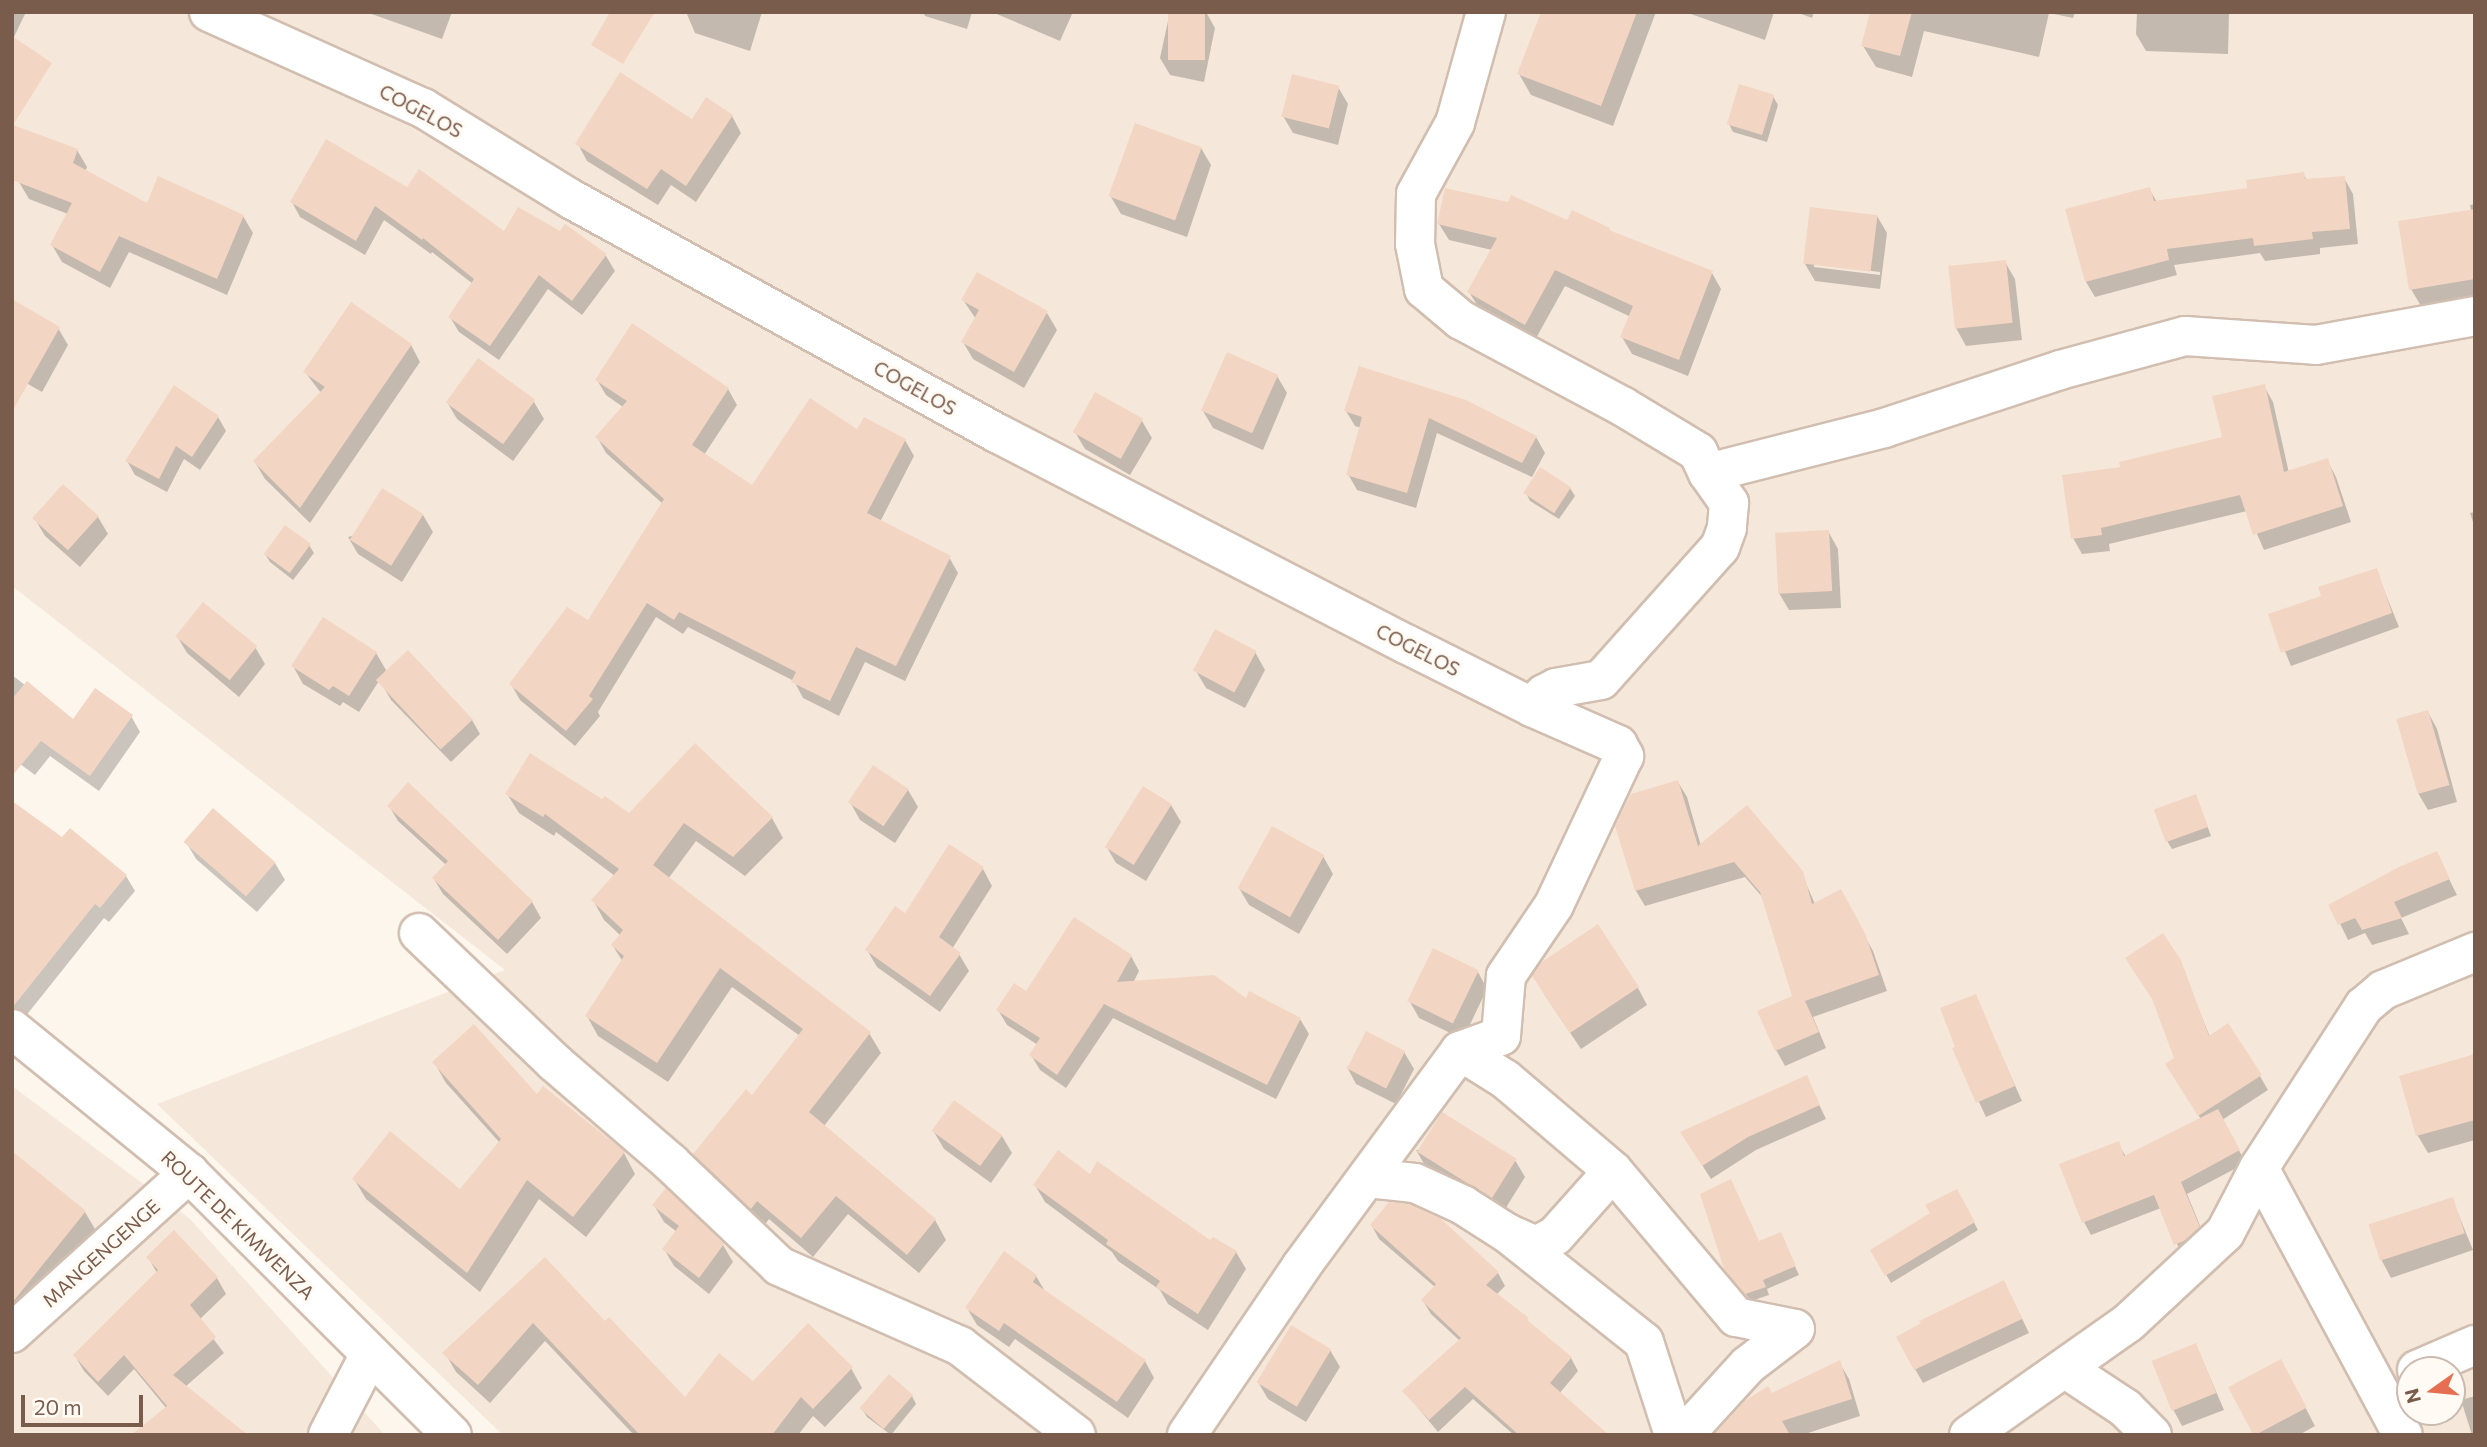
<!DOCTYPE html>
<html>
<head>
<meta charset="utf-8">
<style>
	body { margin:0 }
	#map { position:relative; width:2487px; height:1447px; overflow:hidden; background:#fdf6ec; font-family:Commissioner,sans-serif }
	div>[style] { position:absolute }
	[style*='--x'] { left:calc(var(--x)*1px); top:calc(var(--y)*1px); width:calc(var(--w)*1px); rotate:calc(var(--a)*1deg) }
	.residential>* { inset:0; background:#f5e8da }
	.shadow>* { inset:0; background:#0003 }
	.building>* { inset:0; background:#f3d5c3; transform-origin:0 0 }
	.roads { filter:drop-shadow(2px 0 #d1beb0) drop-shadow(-2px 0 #d1beb0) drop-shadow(0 2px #d1beb0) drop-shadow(0 -2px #d1beb0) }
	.minor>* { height:38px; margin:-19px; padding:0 19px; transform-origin:19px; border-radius:19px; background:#fff }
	span { translate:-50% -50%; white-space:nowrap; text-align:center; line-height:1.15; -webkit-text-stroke:6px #fffaf3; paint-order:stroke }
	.street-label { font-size:19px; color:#7a5c4d }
	.frame { position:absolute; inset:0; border:14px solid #7a5c4d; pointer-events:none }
	.north { position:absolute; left:2396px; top:1356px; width:70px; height:70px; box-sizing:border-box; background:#fffaf3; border:2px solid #cabbb1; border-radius:50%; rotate:255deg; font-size:19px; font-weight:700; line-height:28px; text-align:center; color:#7a5c4d }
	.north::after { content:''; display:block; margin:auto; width:24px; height:32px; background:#e76f51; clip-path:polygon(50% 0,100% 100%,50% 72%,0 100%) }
	.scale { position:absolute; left:21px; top:1395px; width:122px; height:32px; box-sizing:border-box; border:4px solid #7a5c4d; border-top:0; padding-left:9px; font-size:21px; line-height:24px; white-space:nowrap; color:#7a5c4d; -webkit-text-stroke:5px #fffaf3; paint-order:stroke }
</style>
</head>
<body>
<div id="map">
	<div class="residential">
		<i style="clip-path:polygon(evenodd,12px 12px,2475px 12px,2475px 1435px,503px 1435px,157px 1104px,505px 970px,12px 586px,12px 12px,2410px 1370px,2452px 1370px,2452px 1412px,2410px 1412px,2410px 1370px)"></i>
		<i style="clip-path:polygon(12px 1086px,190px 1219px,385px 1435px,12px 1435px)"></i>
	</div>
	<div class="shadow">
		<i style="clip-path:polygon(12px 12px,26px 12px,12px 41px)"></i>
		<i style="clip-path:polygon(366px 12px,452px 12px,442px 39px)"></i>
		<i style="clip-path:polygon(686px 12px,762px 12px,750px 51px,695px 33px)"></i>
		<i style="clip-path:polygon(923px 12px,972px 12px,967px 29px,925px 16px)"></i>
		<i style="clip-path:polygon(992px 12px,1073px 12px,1060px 41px)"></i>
		<i style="clip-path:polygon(1170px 12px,1206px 12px,1215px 28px,1204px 82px,1170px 75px,1160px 58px)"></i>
		<i style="clip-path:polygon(1543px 12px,1656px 12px,1613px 126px,1531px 95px,1519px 74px)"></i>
		<i style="clip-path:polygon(1685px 12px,1774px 12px,1765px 40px)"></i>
		<i style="clip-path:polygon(1796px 12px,1814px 12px,1812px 18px)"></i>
		<i style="clip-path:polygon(1872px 12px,2075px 12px,2073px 18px,2049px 13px,2039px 57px,1924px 31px,1912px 77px,1876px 67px,1863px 46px)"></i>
		<i style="clip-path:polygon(2137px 12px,2229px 12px,2228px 54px,2146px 51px,2136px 34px)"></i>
		<i style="clip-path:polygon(1338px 87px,1348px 104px,1338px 145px,1293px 133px,1283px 116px)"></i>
		<i style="clip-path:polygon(1773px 96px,1778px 105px,1767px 142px,1733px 132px,1729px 124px)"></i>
		<i style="clip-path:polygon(732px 116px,741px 133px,696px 202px,671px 185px,658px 205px,587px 161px,578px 144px)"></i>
		<i style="clip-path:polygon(1201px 148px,1211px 165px,1187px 237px,1121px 214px,1111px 197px)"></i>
		<i style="clip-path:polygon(77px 150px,87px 167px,85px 172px,148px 206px,243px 216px,253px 233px,227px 295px,129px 252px,110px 288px,62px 262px,52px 245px,68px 214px,29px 199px,19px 182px)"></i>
		<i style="clip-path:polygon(2303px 174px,2307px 180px,2344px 178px,2353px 194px,2358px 244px,2320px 248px,2320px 254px,2265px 261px,2260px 253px,2174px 265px,2177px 275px,2095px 297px,2086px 282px,2149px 189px,2157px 202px,2249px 190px)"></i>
		<i style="clip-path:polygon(408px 189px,505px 233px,560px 233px,565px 226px,606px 256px,615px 271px,582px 315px,548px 289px,499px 360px,459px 332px,450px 317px,473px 284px,432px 252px,431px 254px,384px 220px,365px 255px,300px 217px,292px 202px)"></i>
		<i style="clip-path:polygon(2475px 204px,2475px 298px,2421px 306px,2411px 289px,2471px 211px,2470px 205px)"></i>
		<i style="clip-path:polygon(evenodd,1877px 216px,1887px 233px,1880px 289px,1815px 281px,1805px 264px,1877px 216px,1814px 264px,1880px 272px,1880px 275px,1814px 267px,1814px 264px)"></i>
		<i style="clip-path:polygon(1568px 222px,1609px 229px,1611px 233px,1712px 273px,1721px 289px,1688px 376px,1632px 354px,1622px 337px,1631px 317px,1565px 286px,1535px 340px,1479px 308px,1469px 292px,1492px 250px,1449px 240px,1439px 224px)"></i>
		<i style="clip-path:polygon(2005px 262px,2015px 279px,2022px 340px,1966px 346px,1956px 328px)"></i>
		<i style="clip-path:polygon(963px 300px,1047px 313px,1057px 330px,1024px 388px,973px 359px,963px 342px,976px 319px)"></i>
		<i style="clip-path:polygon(58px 328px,68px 345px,42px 392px,12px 375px)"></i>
		<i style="clip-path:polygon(411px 345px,420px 362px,310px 523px,265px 479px,255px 462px,321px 393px,305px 372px)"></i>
		<i style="clip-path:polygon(1360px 368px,1536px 437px,1545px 453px,1532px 477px,1437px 433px,1416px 508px,1357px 490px,1348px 474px,1361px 428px,1355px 426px,1346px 411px)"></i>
		<i style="clip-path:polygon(1277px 376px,1287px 393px,1263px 450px,1213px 428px,1203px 411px)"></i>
		<i style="clip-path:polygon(597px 380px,728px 389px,737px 405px,704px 455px,753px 488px,858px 432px,905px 440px,914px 456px,880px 522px,949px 557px,958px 573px,905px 681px,865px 662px,839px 716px,803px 698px,794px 681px,688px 627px,683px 634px,656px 617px,598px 712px,600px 716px,575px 746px,520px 700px,511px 684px,589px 623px,663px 504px,606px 453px,597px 437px,623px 407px,606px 395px)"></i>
		<i style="clip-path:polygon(2264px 386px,2273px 402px,2289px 473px,2327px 460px,2336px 477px,2351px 522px,2264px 550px,2247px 511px,2109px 544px,2110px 551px,2082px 554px,2073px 538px,2122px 468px,2224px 438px)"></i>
		<i style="clip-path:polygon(447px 402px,534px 402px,544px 419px,513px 461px,457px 419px)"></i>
		<i style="clip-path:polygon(218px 417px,226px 431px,200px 470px,184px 459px,167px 492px,135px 475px,127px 461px)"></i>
		<i style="clip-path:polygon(1142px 421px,1152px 438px,1130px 475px,1085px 449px,1075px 432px)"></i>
		<i style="clip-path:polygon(1570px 488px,1575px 496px,1559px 519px,1530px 501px,1526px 493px)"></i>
		<i style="clip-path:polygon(2475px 512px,2475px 528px,2470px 513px)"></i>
		<i style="clip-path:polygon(423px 515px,433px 532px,402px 582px,358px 554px,348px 537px)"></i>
		<i style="clip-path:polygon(98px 517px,108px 534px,80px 567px,45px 536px,35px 519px)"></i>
		<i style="clip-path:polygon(1828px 531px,1838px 549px,1841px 608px,1789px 610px,1779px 593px)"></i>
		<i style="clip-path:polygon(309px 545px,314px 553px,293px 580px,270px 562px,265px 554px)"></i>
		<i style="clip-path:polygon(2376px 570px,2399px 627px,2291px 666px,2270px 615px,2323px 597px)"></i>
		<i style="clip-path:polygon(177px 636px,255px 647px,265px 664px,239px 697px,187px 653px)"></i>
		<i style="clip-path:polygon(1255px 652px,1265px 670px,1245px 708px,1206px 688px,1196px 671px)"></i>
		<i style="clip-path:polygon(376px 653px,386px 670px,359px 712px,343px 702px,340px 706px,303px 684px,293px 666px)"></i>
		<i style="clip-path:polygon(12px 675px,73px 722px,131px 716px,140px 732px,99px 791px,50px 756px,35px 775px,12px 758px)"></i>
		<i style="clip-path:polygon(383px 686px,472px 720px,480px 734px,451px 762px,391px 700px)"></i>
		<i style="clip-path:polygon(2428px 712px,2437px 729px,2457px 802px,2428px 810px,2418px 793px)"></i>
		<i style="clip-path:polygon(695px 746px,772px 818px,783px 838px,745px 876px,696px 841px,668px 879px,869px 1033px,881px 1053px,824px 1126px,935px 1220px,946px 1240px,919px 1273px,848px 1214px,813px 1257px,769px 1219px,763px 1227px,707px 1174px,695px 1154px,753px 1097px,800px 1036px,732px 987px,668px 1082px,598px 1036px,587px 1016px,623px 962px,613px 946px,621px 936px,604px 920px,593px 900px,615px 876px,556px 832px,554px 836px,519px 813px,507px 794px,629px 816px)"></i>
		<i style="clip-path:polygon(1678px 782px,1687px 797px,1701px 846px,1801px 872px,1815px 904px,1840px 891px,1873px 951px,1887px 991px,1813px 1017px,1826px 1048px,1785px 1066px,1776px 1050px,1794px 997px,1764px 899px,1745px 877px,1645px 906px,1636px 891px,1617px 826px)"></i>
		<i style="clip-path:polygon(408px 785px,532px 902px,541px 918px,507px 954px,443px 894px,434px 879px,446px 865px,398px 821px,389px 806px)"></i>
		<i style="clip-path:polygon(908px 790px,918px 807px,895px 843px,860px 820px,850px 802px)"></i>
		<i style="clip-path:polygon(2199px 804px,2211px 836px,2172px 849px,2167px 841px)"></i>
		<i style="clip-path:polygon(1171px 805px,1181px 822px,1146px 881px,1116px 863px,1106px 846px)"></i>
		<i style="clip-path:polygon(62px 840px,126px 876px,135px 891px,109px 922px,104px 918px,25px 1017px,12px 1006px)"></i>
		<i style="clip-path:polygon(186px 842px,275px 863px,285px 880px,257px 912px,196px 859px)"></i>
		<i style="clip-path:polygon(2436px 853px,2457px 895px,2401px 918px,2409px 934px,2372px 945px,2365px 933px,2348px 940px,2331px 905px)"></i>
		<i style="clip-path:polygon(1323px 856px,1333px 874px,1299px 934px,1249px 905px,1239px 888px)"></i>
		<i style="clip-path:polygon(983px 869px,992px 886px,952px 949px,959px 954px,969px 971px,940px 1012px,877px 967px,867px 950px,905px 915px)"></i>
		<i style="clip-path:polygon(1131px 956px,1139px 971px,1133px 983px,1247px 1000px,1300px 1019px,1309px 1034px,1276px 1099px,1113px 1018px,1066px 1088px,1040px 1070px,1031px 1055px,1038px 1045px,1007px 1025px,998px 1010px,1026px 993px)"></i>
		<i style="clip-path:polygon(2179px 961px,2210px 1037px,2260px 1076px,2268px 1090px,2222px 1120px,2246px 1163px,2187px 1194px,2206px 1240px,2183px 1257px,2161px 1208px,2091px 1235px,2084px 1222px,2118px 1143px,2126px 1157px,2201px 1119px,2175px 1078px)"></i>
		<i style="clip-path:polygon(1478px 972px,1487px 989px,1463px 1039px,1419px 1018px,1409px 1000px)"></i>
		<i style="clip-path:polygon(1638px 988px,1647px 1005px,1581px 1049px,1544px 994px)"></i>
		<i style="clip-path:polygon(1975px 996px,2022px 1101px,1986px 1117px,1954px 1049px)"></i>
		<i style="clip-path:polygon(1404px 1052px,1414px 1069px,1396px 1104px,1356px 1084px,1347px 1067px)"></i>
		<i style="clip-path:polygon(434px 1062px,537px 1097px,624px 1153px,635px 1174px,586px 1237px,539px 1199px,480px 1292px,366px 1199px,354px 1179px,460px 1192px,500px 1143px,446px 1083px)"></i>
		<i style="clip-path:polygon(1806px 1077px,1826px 1119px,1756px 1150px,1711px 1179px,1690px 1146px)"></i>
		<i style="clip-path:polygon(2401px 1077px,2461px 1079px,2475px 1128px,2475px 1140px,2428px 1153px,2418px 1136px)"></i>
		<i style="clip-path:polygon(934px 1132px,1002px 1136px,1012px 1153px,991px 1183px,944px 1149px)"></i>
		<i style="clip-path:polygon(1416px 1150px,1515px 1160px,1525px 1177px,1502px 1214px,1426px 1167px)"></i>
		<i style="clip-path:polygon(12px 1153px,85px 1212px,99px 1236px,12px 1333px)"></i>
		<i style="clip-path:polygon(1091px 1177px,1210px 1242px,1236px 1252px,1246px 1269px,1208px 1330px,1168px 1304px,1160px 1290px,1118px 1261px,1112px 1252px,1045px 1202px,1035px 1185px)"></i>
		<i style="clip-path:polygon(1957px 1191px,1978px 1230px,1891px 1283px,1872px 1250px,1932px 1214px)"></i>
		<i style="clip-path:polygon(2452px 1199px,2473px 1250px,2391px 1278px,2382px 1261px,2370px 1227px)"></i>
		<i style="clip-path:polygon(654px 1205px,723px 1245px,733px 1262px,709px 1294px,674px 1266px,664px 1249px,677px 1232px,664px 1222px)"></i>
		<i style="clip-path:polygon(1372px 1226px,1498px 1273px,1505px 1286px,1496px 1295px,1571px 1358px,1578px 1371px,1559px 1394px,1606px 1435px,1514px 1435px,1473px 1399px,1438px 1432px,1404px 1391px,1460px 1341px,1431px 1314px,1423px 1301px,1435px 1287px,1379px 1239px)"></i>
		<i style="clip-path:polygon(174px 1232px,217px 1278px,226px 1294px,199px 1320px,224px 1353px,185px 1387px,167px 1409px,134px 1369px,108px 1396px,84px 1371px,75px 1356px,157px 1273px,148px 1257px)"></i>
		<i style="clip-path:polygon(1783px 1240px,1799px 1275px,1767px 1289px,1769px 1295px,1751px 1301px,1726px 1268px,1759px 1243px)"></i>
		<i style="clip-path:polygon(545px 1260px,605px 1324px,685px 1400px,754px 1383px,851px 1368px,862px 1388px,825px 1427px,813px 1416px,798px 1435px,634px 1435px,545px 1341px,490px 1403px,456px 1372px,445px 1353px)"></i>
		<i style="clip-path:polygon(1036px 1276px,1046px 1293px,1145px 1361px,1154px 1378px,1128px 1418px,1015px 1339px,1009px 1347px,977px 1325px,967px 1308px)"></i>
		<i style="clip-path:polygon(2011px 1296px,2029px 1333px,1923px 1383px,1915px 1369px)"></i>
		<i style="clip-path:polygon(2196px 1345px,2224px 1410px,2182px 1426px,2173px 1409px)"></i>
		<i style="clip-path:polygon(1330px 1350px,1340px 1367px,1306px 1422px,1268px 1399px,1258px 1382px)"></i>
		<i style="clip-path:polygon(1839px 1362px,1849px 1379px,1860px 1416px,1802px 1435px,1716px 1435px,1771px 1395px)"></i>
		<i style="clip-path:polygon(2290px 1378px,2315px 1426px,2299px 1435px,2256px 1435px,2231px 1387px)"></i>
		<i style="clip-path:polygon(912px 1396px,916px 1404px,891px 1435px,867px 1417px,862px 1409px)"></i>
		<i style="clip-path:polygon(2475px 1396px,2475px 1435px,2472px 1435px,2461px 1400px)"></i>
	</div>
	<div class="building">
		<i style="clip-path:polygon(610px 12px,655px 12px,623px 64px,591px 45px)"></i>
		<i style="left:1168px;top:12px;width:37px;height:48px"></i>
		<i style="clip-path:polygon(1541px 12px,1637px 12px,1601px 106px,1517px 74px)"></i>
		<i style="clip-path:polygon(1870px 12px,1912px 12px,1900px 56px,1861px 46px)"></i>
		<i style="clip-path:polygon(12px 36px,52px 63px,13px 125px,78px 149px,73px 163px,147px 203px,158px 176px,244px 215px,217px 279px,119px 236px,100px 272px,50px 245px,72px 203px,12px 180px)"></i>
		<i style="clip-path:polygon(620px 72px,692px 119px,706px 97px,733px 115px,686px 186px,661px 169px,647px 189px,575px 144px)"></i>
		<i style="left:1292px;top:74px;width:49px;height:44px;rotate:14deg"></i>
		<i style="left:1739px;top:84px;width:37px;height:42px;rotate:17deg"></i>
		<i style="left:1135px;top:123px;width:71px;height:78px;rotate:20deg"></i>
		<i style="clip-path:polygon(326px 139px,407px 187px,419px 169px,504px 231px,518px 207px,560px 231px,565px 224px,607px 254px,572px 301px,539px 275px,490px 346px,448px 317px,474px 279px,423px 238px,422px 240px,375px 206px,356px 241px,290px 202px)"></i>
		<i style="clip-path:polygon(2304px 172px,2305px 179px,2345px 176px,2350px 229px,2312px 232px,2313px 239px,2254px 246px,2253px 238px,2167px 249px,2169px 260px,2085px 282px,2065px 209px,2150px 187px,2154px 201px,2247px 188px,2246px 180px)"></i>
		<i style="clip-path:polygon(1445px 188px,1508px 202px,1511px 195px,1567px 220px,1572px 210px,1610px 228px,1609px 230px,1713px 271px,1679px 360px,1620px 337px,1633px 306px,1555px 270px,1525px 325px,1467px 292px,1497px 238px,1437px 224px)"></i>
		<i style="left:1810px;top:207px;width:68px;height:57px;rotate:7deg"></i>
		<i style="clip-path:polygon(2475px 209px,2475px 279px,2409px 290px,2398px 221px)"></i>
		<i style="left:2006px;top:260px;width:63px;height:58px;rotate:84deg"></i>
		<i style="clip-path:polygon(977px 272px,1048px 311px,1014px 372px,961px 342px,979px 310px,961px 300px)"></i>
		<i style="clip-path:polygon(12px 299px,60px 327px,12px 412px)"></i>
		<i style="clip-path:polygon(351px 302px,412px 344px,300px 508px,253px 461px,325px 387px,303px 372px)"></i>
		<i style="clip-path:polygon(632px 323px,729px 388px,692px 445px,752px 485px,810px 398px,857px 429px,864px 417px,906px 439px,867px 513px,951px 556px,896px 666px,856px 647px,830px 701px,791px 682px,796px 672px,679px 612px,674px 620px,647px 603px,589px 696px,593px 699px,566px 731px,509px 684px,567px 607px,588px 620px,664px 499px,595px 437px,627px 401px,595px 380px)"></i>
		<i style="left:1227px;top:352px;width:56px;height:64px;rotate:24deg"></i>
		<i style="left:478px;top:358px;width:71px;height:55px;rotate:36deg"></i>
		<i style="clip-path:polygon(1359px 366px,1466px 400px,1537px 436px,1522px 463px,1429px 418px,1407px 493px,1346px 475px,1362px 417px,1344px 411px)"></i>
		<i style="clip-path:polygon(2265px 384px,2284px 472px,2328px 458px,2343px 506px,2253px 535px,2240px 495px,2101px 528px,2102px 535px,2071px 539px,2062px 475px,2120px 467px,2119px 462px,2222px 437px,2212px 396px)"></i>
		<i style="clip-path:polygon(174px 385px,219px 416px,192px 457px,176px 446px,159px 479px,125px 461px)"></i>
		<i style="left:1095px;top:392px;width:55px;height:46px;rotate:29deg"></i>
		<i style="left:1540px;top:467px;width:37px;height:31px;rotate:33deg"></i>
		<i style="left:63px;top:484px;width:48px;height:46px;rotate:42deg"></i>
		<i style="left:382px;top:488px;width:49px;height:61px;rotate:32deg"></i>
		<i style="left:285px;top:525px;width:32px;height:36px;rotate:36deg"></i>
		<i style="left:1829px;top:530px;width:61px;height:54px;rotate:87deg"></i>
		<i style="clip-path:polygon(2377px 568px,2392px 613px,2281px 653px,2268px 614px,2321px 596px,2318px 587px)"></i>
		<i style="left:203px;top:602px;width:70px;height:44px;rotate:39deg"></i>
		<i style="clip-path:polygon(323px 617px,377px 652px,349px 696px,333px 686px,329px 690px,291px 666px)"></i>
		<i style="left:1215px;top:629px;width:47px;height:47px;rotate:28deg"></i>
		<i style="left:408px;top:650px;width:95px;height:44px;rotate:47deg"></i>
		<i style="clip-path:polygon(27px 681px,73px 719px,95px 688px,133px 715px,90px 776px,41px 741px,12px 776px,12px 699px)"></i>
		<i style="left:2428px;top:710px;width:78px;height:33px;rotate:74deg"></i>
		<i style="clip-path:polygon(695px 743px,773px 817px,733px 857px,684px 823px,653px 865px,871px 1032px,809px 1112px,936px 1219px,907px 1255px,836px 1196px,801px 1238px,757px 1201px,751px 1209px,693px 1154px,746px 1089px,752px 1095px,803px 1029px,720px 968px,657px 1063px,585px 1016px,624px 956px,611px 945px,623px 930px,591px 900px,619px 869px,545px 814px,543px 817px,505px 794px,530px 753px,602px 799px,605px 796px,629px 813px)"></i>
		<i style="left:873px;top:765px;width:43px;height:45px;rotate:34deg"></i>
		<i style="clip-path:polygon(1678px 780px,1698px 846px,1747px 805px,1803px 871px,1812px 904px,1841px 889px,1865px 933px,1879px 975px,1805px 1001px,1819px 1032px,1775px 1051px,1757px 1011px,1792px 996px,1760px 892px,1734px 862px,1635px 891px,1615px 826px,1631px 794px)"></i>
		<i style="clip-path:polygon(408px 782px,533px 901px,498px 940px,432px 878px,448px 861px,387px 806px)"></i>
		<i style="left:1143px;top:786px;width:34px;height:72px;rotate:32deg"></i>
		<i style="left:2196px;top:794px;width:35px;height:45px;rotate:70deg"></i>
		<i style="clip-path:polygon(12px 801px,62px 837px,70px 828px,127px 875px,100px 908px,95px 904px,12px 1008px)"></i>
		<i style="left:213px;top:808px;width:83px;height:45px;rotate:41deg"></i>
		<i style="left:1272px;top:826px;width:60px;height:71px;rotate:29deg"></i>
		<i style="clip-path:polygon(949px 844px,984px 867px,939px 937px,961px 953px,930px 996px,865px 950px,895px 906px,905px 913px)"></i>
		<i style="clip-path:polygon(2437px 851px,2450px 879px,2394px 902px,2402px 918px,2362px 930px,2355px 918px,2338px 925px,2328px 905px,2399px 867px)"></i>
		<i style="clip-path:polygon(1074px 917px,1132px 955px,1117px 982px,1214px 975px,1246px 998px,1249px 991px,1301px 1018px,1267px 1085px,1104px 1004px,1057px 1075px,1029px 1055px,1040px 1038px,996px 1010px,1014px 983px,1026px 991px)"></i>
		<i style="clip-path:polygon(1598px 924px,1639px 987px,1570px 1033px,1532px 976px,1542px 962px)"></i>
		<i style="clip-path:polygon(2163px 933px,2181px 960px,2209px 1036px,2228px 1023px,2262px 1075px,2198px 1116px,2165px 1064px,2174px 1058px,2152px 999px,2125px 958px)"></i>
		<i style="left:1433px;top:948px;width:51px;height:59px;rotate:26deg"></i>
		<i style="clip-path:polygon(1976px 994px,2015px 1086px,1976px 1103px,1952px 1048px,1955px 1047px,1940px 1008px)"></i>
		<i style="clip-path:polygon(474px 1024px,537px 1094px,543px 1086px,625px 1152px,573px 1217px,527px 1180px,467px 1273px,352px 1179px,390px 1131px,460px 1189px,501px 1139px,432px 1062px)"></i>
		<i style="left:1366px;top:1031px;width:44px;height:42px;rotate:27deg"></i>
		<i style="clip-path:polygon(2475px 1054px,2475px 1120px,2416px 1136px,2399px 1076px)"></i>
		<i style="clip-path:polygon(1807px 1075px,1820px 1105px,1748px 1137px,1702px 1166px,1680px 1132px)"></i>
		<i style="left:954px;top:1100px;width:60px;height:38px;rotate:36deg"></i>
		<i style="clip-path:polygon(2218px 1109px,2240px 1150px,2181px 1182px,2200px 1227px,2184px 1241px,2174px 1245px,2154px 1195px,2082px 1223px,2059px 1164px,2119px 1141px,2124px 1156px)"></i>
		<i style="left:1442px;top:1112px;width:88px;height:47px;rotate:32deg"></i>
		<i style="clip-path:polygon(1058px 1150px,1090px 1174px,1097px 1161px,1210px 1240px,1213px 1237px,1237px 1251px,1198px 1314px,1156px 1287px,1160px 1281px,1106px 1244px,1108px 1240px,1033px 1185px)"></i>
		<i style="clip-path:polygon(12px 1151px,86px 1211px,12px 1303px)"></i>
		<i style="clip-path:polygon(1731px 1179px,1759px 1241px,1781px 1232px,1796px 1266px,1763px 1280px,1766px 1287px,1745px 1294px,1724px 1269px,1700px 1194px)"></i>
		<i style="clip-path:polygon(666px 1188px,724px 1244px,699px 1278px,662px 1249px,679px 1226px,652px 1205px)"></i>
		<i style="clip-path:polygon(1957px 1189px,1975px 1222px,1885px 1276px,1870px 1250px,1930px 1213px,1925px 1205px)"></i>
		<i style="left:2453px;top:1197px;width:38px;height:89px;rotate:72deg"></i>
		<i style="clip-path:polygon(1389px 1202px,1409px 1204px,1441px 1219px,1499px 1272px,1486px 1285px,1529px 1318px,1527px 1320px,1572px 1357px,1550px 1383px,1609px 1435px,1519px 1435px,1465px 1387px,1429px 1420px,1402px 1391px,1461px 1338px,1421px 1300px,1436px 1284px,1370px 1225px)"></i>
		<i style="clip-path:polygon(174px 1230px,218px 1277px,190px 1305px,216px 1337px,173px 1375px,248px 1435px,131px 1435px,167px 1406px,124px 1355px,98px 1382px,73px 1355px,158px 1270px,146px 1257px)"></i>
		<i style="clip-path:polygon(1004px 1251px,1037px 1275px,1033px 1282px,1146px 1360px,1117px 1402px,1004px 1323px,999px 1331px,965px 1308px)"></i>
		<i style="clip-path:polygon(545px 1257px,605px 1321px,609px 1317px,685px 1397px,719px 1353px,753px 1381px,808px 1323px,853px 1367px,813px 1409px,801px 1397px,772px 1435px,640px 1435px,533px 1323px,478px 1385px,442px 1353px)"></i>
		<i style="clip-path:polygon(2004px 1280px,2022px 1319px,1914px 1370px,1896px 1337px,1921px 1323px,1919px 1321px)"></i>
		<i style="left:1291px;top:1325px;width:47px;height:67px;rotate:31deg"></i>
		<i style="left:2196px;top:1343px;width:54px;height:48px;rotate:68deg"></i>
		<i style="left:2281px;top:1359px;width:55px;height:60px;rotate:62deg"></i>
		<i style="clip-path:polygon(1840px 1360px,1852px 1399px,1782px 1421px,1790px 1435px,1714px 1435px,1745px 1401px,1768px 1386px,1772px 1393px)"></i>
		<i style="left:889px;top:1374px;width:32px;height:45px;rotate:41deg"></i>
	</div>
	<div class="roads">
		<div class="minor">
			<i style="--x:209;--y:12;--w:235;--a:24.2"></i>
			<i style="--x:423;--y:108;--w:174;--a:31.6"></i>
			<i style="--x:571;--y:199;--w:488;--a:28.8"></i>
			<i style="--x:999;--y:434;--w:458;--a:27.3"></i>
			<i style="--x:1406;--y:644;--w:141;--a:26.6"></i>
			<i style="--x:1532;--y:707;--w:94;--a:23.8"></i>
			<i style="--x:1618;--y:745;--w:13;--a:61"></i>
			<i style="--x:1624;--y:756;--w:165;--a:115.2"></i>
			<i style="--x:1554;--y:905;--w:86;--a:124.1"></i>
			<i style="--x:1506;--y:976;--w:60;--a:94.8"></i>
			<i style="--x:1501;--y:1036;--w:44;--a:159.9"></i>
			<i style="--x:1460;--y:1051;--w:268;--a:126.4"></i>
			<i style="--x:1301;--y:1267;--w:203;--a:124.2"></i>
			<i style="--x:1486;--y:12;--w:115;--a:105.6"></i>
			<i style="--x:1455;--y:123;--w:81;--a:118.8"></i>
			<i style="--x:1416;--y:194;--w:50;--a:91.1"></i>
			<i style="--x:1415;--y:244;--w:46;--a:78.7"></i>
			<i style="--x:1424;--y:289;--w:48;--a:40"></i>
			<i style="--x:1461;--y:320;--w:183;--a:28.1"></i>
			<i style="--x:1622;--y:406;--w:89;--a:31.2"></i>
			<i style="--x:1698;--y:452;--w:23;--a:65"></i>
			<i style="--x:1708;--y:473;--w:37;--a:55"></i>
			<i style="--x:1729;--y:503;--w:25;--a:95"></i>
			<i style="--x:1727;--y:528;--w:20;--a:110"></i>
			<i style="--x:1720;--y:547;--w:178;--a:131.8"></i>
			<i style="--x:1601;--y:680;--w:46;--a:169.9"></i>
			<i style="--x:1556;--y:688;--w:13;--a:153"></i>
			<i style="--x:1544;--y:694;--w:18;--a:133"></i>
			<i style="--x:1708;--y:473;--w:182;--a:-14.3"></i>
			<i style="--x:1884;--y:428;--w:185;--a:-18.2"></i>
			<i style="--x:2060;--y:370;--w:130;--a:-15.2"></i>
			<i style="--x:2185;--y:336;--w:131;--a:3.9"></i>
			<i style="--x:2316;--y:345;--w:162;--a:-10.3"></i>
			<i style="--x:419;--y:933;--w:187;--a:43.7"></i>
			<i style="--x:554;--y:1062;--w:155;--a:40.8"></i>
			<i style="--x:671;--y:1163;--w:149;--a:43.6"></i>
			<i style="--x:779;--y:1266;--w:198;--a:23.8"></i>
			<i style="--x:960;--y:1346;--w:146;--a:37.5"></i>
			<i style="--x:12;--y:1029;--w:228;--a:39.1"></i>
			<i style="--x:189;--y:1173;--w:371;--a:44.9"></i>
			<i style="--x:1460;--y:1051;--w:53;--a:31.9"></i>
			<i style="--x:1505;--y:1079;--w:142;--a:40.4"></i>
			<i style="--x:1613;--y:1171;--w:191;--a:49.9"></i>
			<i style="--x:1736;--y:1317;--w:60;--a:11.5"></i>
			<i style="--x:2259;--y:1168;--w:303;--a:61.7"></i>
			<i style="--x:1368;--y:1178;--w:47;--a:6.1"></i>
			<i style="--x:1415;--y:1183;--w:53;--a:24.6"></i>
			<i style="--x:1463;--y:1205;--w:52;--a:32.5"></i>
			<i style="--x:1507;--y:1233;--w:175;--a:38.5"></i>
			<i style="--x:1644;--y:1342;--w:98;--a:72.1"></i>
			<i style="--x:1507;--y:1233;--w:32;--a:24"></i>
			<i style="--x:1536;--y:1246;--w:21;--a:-28"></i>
			<i style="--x:1555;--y:1236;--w:87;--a:-48.3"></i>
			<i style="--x:12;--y:1333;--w:239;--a:-42.1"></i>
			<i style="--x:2066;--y:1369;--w:71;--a:33.5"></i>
			<i style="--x:2125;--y:1408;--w:38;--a:45"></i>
			<i style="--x:2417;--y:1370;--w:63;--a:-23.3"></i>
			<i style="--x:328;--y:1435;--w:91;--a:-62.6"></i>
			<i style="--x:1684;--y:1435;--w:95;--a:-47.6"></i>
			<i style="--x:1748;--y:1365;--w:59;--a:-37.5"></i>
			<i style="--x:1969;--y:1435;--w:194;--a:-35.2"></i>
			<i style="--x:2128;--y:1323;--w:132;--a:-42.9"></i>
			<i style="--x:2225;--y:1233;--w:73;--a:-62.4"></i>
			<i style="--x:2259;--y:1168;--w:193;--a:-57.1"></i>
			<i style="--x:2364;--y:1006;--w:25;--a:-40"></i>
			<i style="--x:2383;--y:990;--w:100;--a:-22.4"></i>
		</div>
	</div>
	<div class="street-label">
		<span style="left:421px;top:111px;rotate:28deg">COGELOS</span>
		<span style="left:915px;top:388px;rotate:29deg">COGELOS</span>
		<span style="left:1418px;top:650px;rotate:27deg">COGELOS</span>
		<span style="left:238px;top:1225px;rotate:44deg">ROUTE DE KIMWENZA</span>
		<span style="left:101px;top:1253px;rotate:-42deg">MANGENGENGE</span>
	</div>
	<div class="frame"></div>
	<div class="north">N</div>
	<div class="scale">20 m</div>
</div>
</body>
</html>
